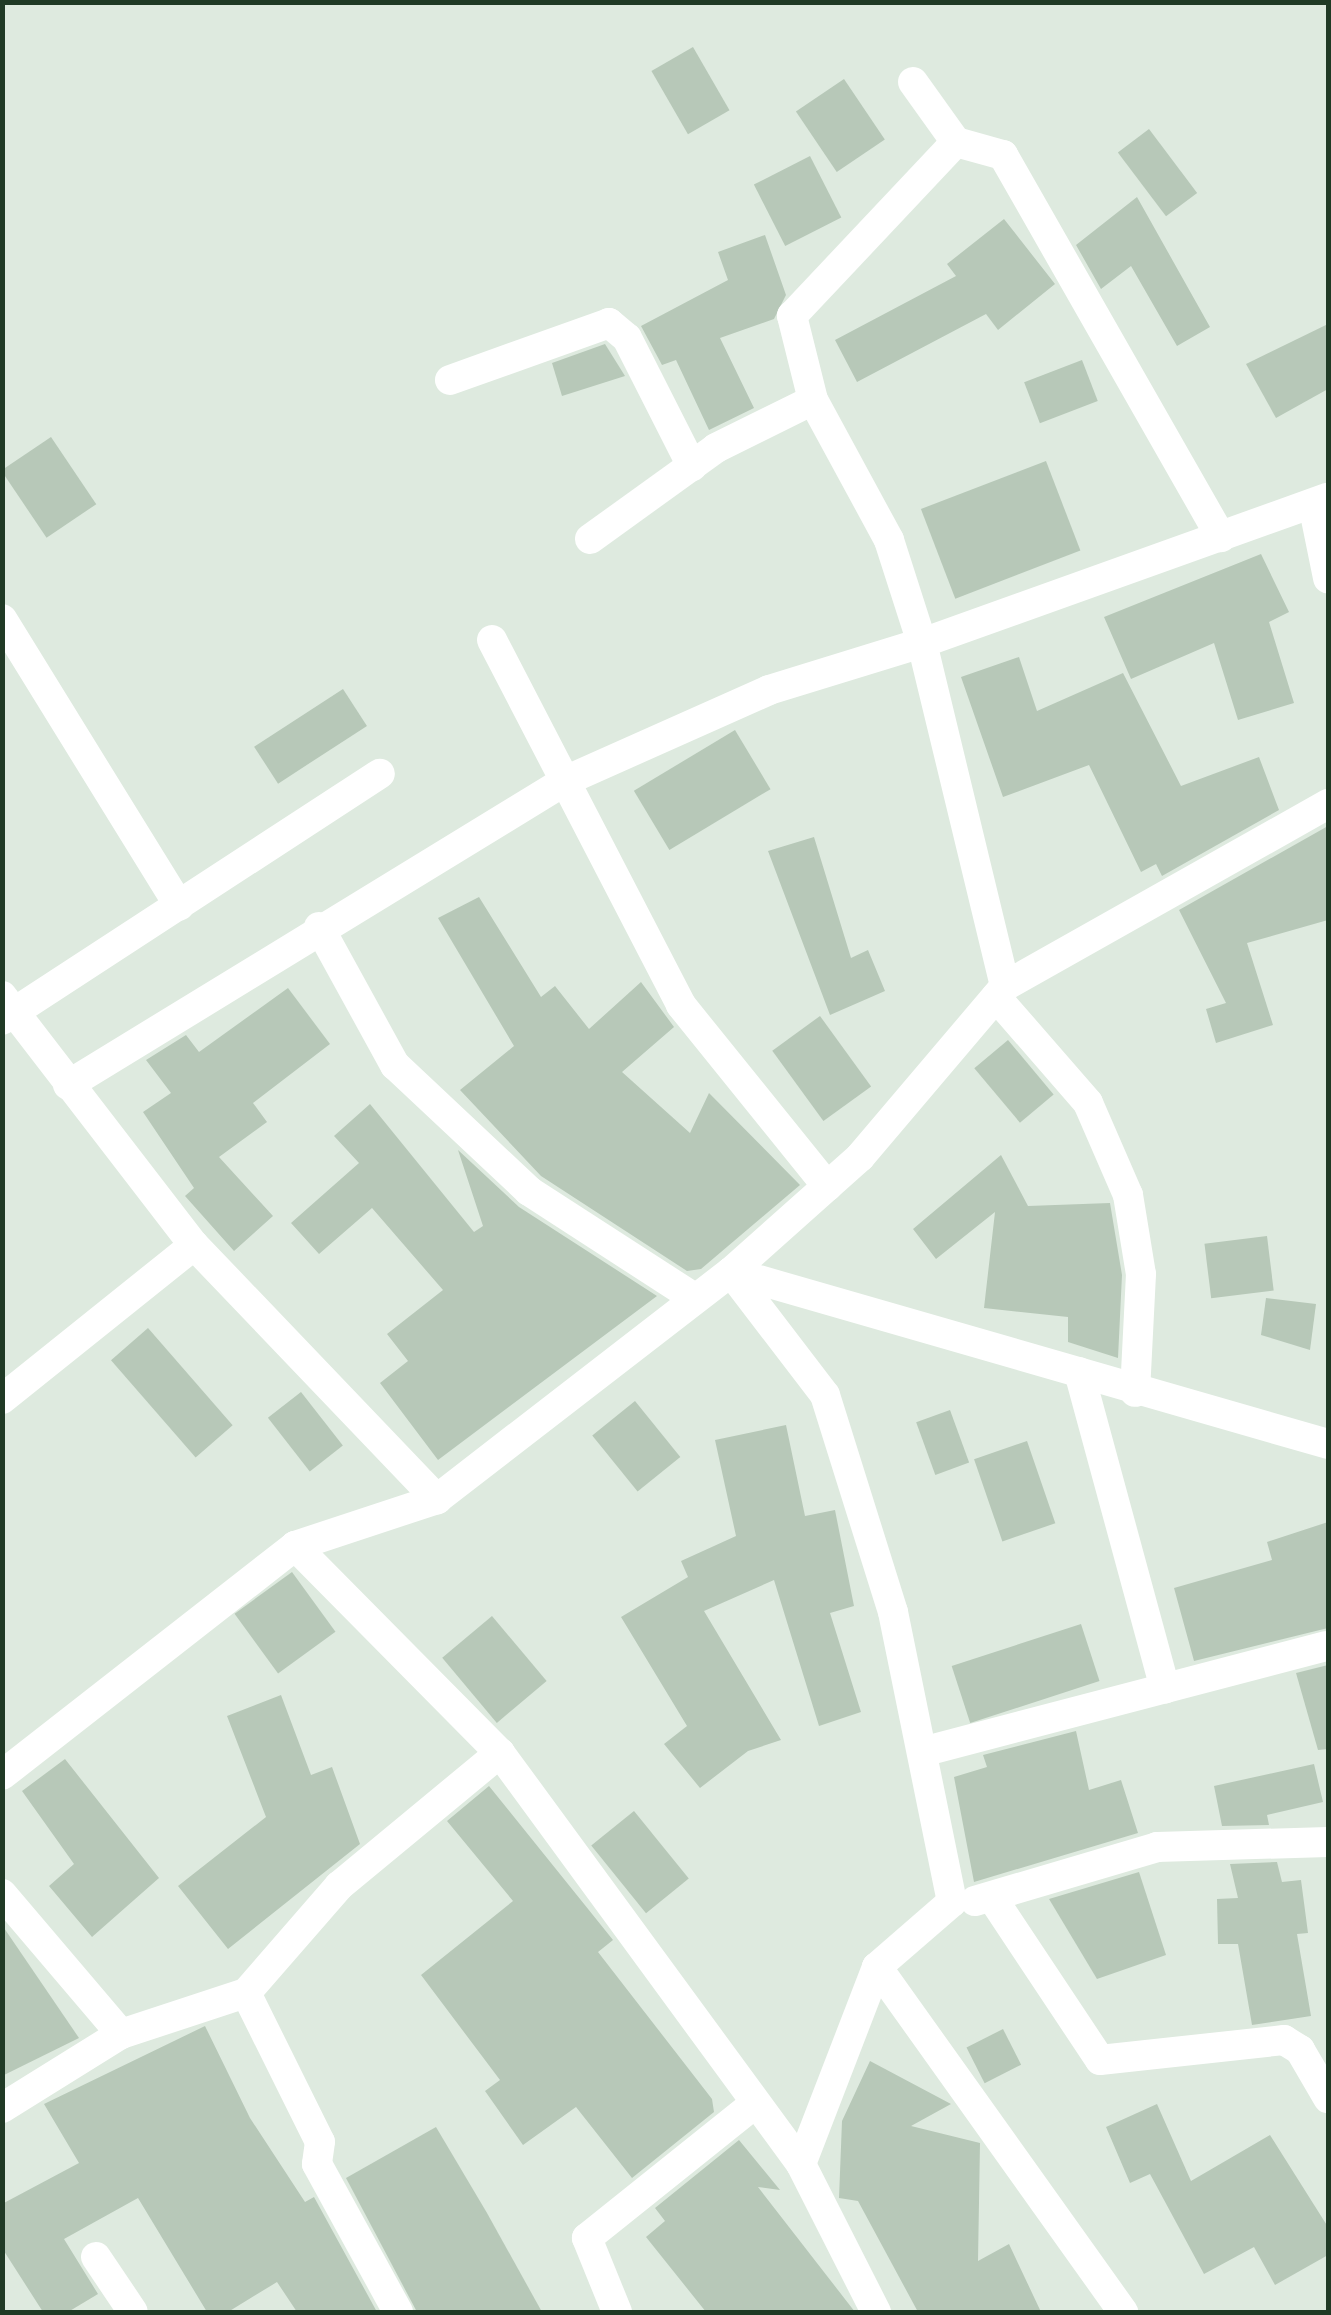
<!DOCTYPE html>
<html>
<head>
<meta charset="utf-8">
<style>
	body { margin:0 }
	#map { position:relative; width:1331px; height:2315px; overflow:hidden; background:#deeadf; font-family:Roboto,sans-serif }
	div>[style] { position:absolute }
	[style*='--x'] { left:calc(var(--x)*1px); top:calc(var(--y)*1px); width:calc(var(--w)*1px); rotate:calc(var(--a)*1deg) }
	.building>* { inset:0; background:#b7c8b8; transform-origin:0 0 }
	.street>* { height:30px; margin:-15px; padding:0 15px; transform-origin:15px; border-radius:15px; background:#fff }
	span { translate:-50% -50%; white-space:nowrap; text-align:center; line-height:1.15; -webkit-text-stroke:9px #eff7ef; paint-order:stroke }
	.frame { position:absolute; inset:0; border:5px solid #203a25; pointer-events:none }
</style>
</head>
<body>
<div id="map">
	<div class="building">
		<i style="left:693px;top:47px;width:73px;height:48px;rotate:60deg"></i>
		<i style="left:844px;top:79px;width:73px;height:58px;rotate:56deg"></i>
		<i style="left:1149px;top:129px;width:80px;height:39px;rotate:53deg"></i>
		<i style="left:810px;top:156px;width:69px;height:63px;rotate:63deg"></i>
		<i style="clip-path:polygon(1137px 197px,1210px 327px,1177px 346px,1131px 266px,1101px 289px,1076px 245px)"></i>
		<i style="clip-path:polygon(1004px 219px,1055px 284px,998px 330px,986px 314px,857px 382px,835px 340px,956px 276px,947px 264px)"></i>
		<i style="clip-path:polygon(765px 235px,786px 295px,774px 319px,720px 338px,754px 408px,709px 430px,676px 360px,662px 365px,641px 326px,728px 280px,718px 252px)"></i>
		<i style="clip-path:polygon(1328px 324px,1328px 389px,1276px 418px,1246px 364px)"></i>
		<i style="clip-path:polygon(605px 344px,625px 376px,562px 396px,552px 363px)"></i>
		<i style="left:1082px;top:360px;width:44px;height:62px;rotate:69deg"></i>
		<i style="left:51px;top:437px;width:81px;height:60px;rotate:56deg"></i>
		<i style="left:1046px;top:461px;width:96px;height:134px;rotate:69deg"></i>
		<i style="clip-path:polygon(1261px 554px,1289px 612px,1269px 622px,1294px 703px,1238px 720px,1214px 643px,1131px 679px,1104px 617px)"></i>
		<i style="clip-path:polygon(1019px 657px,1037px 711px,1123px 673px,1181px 786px,1259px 757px,1279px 810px,1162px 876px,1156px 864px,1141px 872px,1089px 765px,1003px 797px,961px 677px)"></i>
		<i style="left:343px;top:689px;width:44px;height:106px;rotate:57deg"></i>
		<i style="left:735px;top:730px;width:69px;height:118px;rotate:59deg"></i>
		<i style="clip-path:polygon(1328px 826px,1328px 920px,1247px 943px,1273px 1025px,1216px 1043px,1206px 1009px,1226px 1003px,1179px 910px)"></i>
		<i style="clip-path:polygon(814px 837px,851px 958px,868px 950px,885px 991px,830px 1015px,768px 851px)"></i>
		<i style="clip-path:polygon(479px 897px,541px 997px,555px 986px,589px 1029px,641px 982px,674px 1027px,622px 1072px,690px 1133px,709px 1093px,800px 1185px,701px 1269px,687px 1271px,541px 1176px,460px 1090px,514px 1046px,438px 918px)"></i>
		<i style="clip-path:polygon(288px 988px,330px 1044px,253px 1103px,267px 1122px,219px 1157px,273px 1216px,234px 1251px,185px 1196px,194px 1188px,143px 1112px,171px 1093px,146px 1060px,186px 1035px,199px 1052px)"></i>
		<i style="left:820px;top:1016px;width:87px;height:59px;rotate:54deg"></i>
		<i style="left:1008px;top:1040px;width:71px;height:44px;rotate:50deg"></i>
		<i style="clip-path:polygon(370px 1104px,474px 1232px,483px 1226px,458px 1150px,519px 1207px,657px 1296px,438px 1460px,380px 1383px,408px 1361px,387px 1334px,443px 1290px,372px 1208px,319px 1254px,291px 1223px,359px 1163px,334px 1136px)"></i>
		<i style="clip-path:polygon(1001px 1155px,1028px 1206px,1110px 1203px,1122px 1275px,1118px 1358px,1068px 1342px,1068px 1317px,984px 1308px,995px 1212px,936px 1259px,913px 1229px)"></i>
		<i style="left:1267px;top:1236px;width:55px;height:63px;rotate:83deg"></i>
		<i style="clip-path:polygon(1266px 1298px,1316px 1304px,1310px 1350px,1261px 1335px)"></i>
		<i style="left:148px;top:1328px;width:129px;height:49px;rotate:49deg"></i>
		<i style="left:301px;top:1392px;width:68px;height:42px;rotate:52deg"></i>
		<i style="left:635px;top:1401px;width:72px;height:55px;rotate:51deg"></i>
		<i style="left:950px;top:1410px;width:56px;height:36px;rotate:70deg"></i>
		<i style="clip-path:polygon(786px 1425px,805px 1516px,835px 1510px,854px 1606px,830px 1613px,861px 1712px,819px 1726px,774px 1580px,704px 1611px,781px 1740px,748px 1751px,700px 1788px,664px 1744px,687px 1726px,621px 1617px,688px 1577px,681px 1561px,736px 1536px,715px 1440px)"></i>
		<i style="left:1027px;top:1441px;width:87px;height:56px;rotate:71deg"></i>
		<i style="clip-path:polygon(1328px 1522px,1328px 1628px,1194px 1661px,1174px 1588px,1272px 1560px,1267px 1542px)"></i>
		<i style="left:292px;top:1572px;width:74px;height:71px;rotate:54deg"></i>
		<i style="left:492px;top:1616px;width:85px;height:65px;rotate:50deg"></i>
		<i style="left:1081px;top:1624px;width:60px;height:136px;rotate:72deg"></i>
		<i style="clip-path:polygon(1328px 1665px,1328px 1749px,1318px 1750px,1296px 1673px)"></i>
		<i style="clip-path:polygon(281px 1695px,311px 1775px,332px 1767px,360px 1844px,228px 1949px,178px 1886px,266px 1817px,227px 1716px)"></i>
		<i style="clip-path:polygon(1076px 1731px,1089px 1790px,1121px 1780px,1138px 1833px,974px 1882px,954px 1777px,987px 1767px,983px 1755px)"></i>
		<i style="clip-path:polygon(65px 1759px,159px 1878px,92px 1937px,49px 1886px,74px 1864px,22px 1791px)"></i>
		<i style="clip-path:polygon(1314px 1764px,1323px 1802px,1267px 1815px,1269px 1825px,1222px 1826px,1214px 1786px)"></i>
		<i style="clip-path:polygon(489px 1786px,613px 1940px,598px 1952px,712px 2099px,714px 2112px,632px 2178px,576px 2107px,523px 2145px,485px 2091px,500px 2080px,421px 1975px,513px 1901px,447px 1821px)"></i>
		<i style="left:634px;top:1811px;width:87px;height:55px;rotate:51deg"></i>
		<i style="clip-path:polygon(1277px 1862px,1282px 1882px,1301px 1880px,1308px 1933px,1297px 1934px,1311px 2016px,1252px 2025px,1238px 1944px,1218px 1944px,1217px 1899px,1238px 1898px,1230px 1864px)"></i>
		<i style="clip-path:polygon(1139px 1872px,1166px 1955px,1097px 1979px,1049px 1899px)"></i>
		<i style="clip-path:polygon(2px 1925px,79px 2038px,2px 2076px)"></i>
		<i style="clip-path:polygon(205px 2026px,250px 2118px,305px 2202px,314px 2197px,377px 2312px,297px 2312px,277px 2282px,228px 2312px,207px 2312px,138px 2198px,64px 2239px,98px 2294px,68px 2312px,43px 2312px,2px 2248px,2px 2204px,79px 2163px,44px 2104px)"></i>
		<i style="left:1003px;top:2029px;width:40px;height:41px;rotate:63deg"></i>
		<i style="clip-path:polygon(870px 2061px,951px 2104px,911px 2126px,980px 2143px,978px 2261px,1009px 2244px,1041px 2312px,918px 2312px,858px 2201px,839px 2198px,842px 2121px)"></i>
		<i style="clip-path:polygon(1157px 2104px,1191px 2181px,1270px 2135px,1328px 2227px,1328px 2255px,1275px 2285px,1254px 2247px,1204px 2274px,1150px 2174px,1130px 2183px,1106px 2127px)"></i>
		<i style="clip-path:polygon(436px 2127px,487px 2213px,542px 2312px,417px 2312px,346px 2178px)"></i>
		<i style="clip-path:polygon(739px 2140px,780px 2190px,758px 2187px,855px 2312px,706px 2312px,646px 2237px,665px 2221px,655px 2208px)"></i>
	</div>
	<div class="street">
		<i style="--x:913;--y:82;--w:74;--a:54.4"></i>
		<i style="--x:956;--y:142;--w:49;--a:15.5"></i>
		<i style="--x:1003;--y:155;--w:440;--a:60.3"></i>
		<i style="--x:450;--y:380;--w:169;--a:-19.7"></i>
		<i style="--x:609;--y:323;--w:23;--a:40"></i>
		<i style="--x:627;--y:338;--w:144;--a:63.1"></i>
		<i style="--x:1313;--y:504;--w:76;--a:78.5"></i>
		<i style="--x:590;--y:539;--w:155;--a:-35.8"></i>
		<i style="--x:716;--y:448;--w:108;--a:-26.3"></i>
		<i style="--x:2;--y:619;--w:337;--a:58.3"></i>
		<i style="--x:492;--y:640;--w:411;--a:62.6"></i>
		<i style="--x:681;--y:1005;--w:233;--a:51.1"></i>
		<i style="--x:319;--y:927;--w:158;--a:61.2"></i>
		<i style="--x:395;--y:1065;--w:184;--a:43.2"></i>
		<i style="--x:529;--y:1191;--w:195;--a:32.9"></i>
		<i style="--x:1005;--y:986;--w:371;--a:-29.4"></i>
		<i style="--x:2;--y:996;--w:314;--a:52.4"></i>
		<i style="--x:194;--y:1245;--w:352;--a:46.3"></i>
		<i style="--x:996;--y:997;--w:140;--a:49"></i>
		<i style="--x:1088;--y:1103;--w:100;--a:66.5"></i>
		<i style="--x:1128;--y:1195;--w:80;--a:80.7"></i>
		<i style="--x:1141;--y:1274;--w:118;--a:92.9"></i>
		<i style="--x:2;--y:1020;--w:451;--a:-33.1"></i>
		<i style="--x:68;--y:1085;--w:583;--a:-31.45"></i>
		<i style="--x:565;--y:781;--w:223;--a:-24"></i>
		<i style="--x:769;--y:690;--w:160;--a:-17.1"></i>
		<i style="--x:922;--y:643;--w:108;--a:-107.8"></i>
		<i style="--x:889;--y:540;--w:159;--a:-118.5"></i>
		<i style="--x:813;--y:400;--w:87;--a:-104"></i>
		<i style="--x:792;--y:316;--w:239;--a:-46.7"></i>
		<i style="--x:1079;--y:1372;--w:328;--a:74.8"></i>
		<i style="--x:2;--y:1399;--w:246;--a:-38.7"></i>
		<i style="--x:295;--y:1546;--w:291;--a:45.3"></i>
		<i style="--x:500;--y:1753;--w:509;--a:53.78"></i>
		<i style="--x:922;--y:1752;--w:418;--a:-14.7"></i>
		<i style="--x:2;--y:1775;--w:372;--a:-38"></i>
		<i style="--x:295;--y:1546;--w:150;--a:-18.3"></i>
		<i style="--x:437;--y:1499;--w:371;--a:-37.7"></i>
		<i style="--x:731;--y:1272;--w:621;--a:16.07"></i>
		<i style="--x:2;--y:1894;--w:184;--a:49.6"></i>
		<i style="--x:121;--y:2034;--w:132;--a:-18.2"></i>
		<i style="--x:246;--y:1993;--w:166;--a:63.6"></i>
		<i style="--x:320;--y:2142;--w:22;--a:98"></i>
		<i style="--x:317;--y:2164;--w:169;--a:61.3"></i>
		<i style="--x:993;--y:1899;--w:193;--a:56.4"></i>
		<i style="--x:1100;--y:2060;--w:185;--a:-6.2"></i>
		<i style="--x:1284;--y:2040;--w:19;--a:32"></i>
		<i style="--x:1300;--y:2050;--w:56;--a:59.7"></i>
		<i style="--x:975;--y:1901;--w:190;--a:-16.5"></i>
		<i style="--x:1157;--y:1847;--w:171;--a:-1.7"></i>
		<i style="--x:877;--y:1967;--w:424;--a:54.5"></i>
		<i style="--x:246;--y:1993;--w:142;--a:-49"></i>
		<i style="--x:339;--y:1886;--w:209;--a:-39.6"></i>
		<i style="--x:2;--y:2108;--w:140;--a:-31.9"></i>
		<i style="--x:96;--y:2257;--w:66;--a:56.1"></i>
		<i style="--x:617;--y:2312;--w:80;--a:-112.1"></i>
		<i style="--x:587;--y:2238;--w:214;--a:-38.7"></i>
		<i style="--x:876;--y:2312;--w:166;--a:-116.9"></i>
		<i style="--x:801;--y:2164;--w:211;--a:-68.9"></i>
		<i style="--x:877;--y:1967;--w:99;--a:-40.9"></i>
		<i style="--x:952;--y:1902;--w:296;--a:-101.5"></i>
		<i style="--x:893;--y:1612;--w:227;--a:-107.4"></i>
		<i style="--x:825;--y:1395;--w:155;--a:-127.4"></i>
		<i style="--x:731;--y:1272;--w:173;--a:-41.7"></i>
		<i style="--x:860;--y:1157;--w:224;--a:-49.7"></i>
		<i style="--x:1005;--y:986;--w:353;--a:-103.6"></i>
		<i style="--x:922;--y:643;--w:431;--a:-19.7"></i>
	</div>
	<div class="frame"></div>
</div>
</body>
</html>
